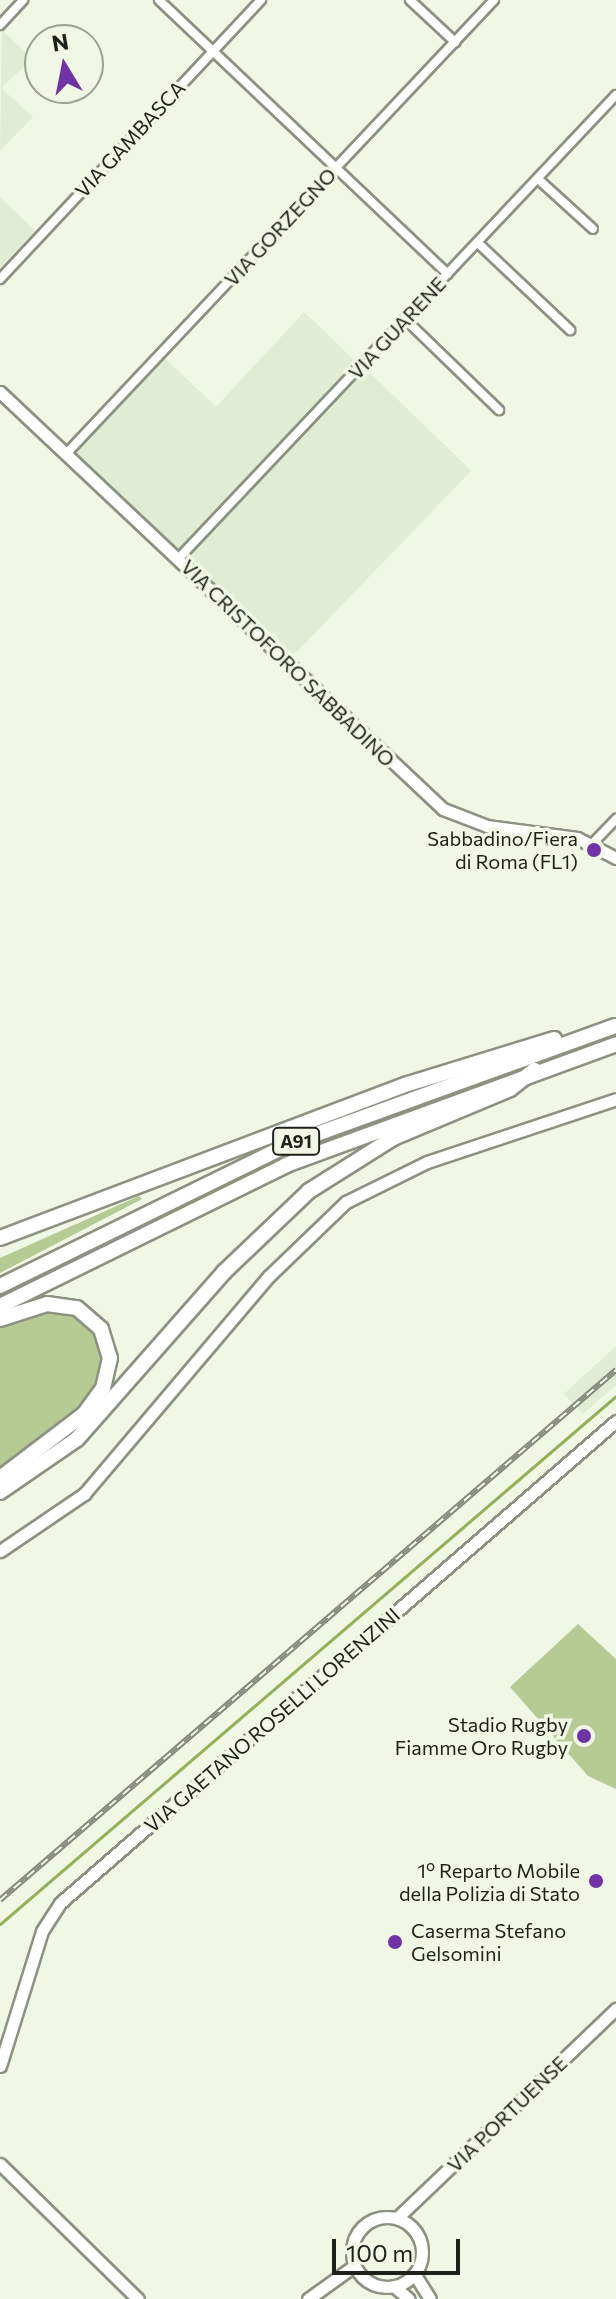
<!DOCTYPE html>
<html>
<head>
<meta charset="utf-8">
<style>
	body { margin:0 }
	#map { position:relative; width:616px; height:2299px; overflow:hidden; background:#f0f7e5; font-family:Commissioner,sans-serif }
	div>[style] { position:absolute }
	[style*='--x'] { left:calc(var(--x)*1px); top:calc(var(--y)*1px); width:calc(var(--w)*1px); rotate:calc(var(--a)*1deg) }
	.built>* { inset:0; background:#e2ebd3; transform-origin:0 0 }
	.green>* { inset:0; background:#b6cb94 }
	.stream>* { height:3px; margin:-1.5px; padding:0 1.5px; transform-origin:1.5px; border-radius:1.5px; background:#93b156 }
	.roads { filter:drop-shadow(2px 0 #8c9282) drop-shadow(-2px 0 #8c9282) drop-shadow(0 2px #8c9282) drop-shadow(0 -2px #8c9282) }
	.street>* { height:8px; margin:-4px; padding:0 4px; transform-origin:4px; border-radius:4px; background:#fff }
	.secondary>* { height:11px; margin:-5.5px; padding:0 5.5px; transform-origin:5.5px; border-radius:5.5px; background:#fff }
	.secondary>.ring { margin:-5.5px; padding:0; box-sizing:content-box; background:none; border:11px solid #fff; border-radius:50% }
	.highway>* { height:14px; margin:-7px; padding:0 7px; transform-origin:7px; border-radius:7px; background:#fff }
	.rail>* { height:6px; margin-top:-3px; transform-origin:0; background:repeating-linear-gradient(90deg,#f0f7e5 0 9px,#85897d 0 18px); box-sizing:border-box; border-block:2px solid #85897d }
	.dots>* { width:22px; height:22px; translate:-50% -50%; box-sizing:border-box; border:4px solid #f0f7e5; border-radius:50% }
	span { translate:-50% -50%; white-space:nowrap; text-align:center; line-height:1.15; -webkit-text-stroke:7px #f0f7e5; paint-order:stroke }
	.shield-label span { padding:2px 6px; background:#f0f7e5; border:2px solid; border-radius:6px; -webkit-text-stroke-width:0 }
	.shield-label { font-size:18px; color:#1e211a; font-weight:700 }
	.street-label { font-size:20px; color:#1e211a }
	.poi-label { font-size:20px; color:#1e211a }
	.right { translate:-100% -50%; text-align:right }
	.left { translate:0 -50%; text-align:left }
	.north { position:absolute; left:24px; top:24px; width:80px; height:80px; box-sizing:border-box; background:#f0f7e5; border:2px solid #9ca194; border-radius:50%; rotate:350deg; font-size:22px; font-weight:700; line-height:32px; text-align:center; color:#1e211a }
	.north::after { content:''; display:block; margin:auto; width:28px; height:36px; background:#7132a7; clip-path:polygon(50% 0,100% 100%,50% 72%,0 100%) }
	.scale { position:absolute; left:332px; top:2239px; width:128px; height:36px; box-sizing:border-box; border:4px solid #1e211a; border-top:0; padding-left:10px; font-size:24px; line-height:28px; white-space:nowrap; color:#1e211a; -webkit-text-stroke:6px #f0f7e5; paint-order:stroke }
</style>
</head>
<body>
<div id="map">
	<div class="built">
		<i style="clip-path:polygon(2px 30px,32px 59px,1px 88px,33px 117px,0 151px)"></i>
		<i style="clip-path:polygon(0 197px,35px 231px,0 267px)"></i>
		<i style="clip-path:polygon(304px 312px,355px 361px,178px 551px,73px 451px,164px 357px,216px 407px)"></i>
		<i style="left:365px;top:368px;width:148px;height:261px;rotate:44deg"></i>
		<i style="clip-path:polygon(616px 1346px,616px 1385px,583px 1414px,564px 1394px)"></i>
	</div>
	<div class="green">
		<i style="clip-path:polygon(139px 1196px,142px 1199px,0 1273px,0 1258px)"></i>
		<i style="clip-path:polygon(47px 1311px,71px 1312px,96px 1330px,105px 1359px,100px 1379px,81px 1410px,0 1473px,0 1327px)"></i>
		<i style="clip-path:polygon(578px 1624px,616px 1659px,616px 1789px,588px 1776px,510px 1687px)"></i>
	</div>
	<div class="stream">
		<i style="--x:0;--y:1924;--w:811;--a:-40.6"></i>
	</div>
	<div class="roads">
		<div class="street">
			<i style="--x:159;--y:0;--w:398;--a:43.5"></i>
			<i style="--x:410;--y:0;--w:62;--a:43"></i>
			<i style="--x:0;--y:25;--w:34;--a:-47"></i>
			<i style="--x:538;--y:179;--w:74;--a:42.3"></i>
			<i style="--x:478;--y:243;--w:127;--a:43.4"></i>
			<i style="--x:0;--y:279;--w:382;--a:-46.9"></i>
			<i style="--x:405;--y:319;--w:131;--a:44.1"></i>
			<i style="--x:66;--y:454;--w:624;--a:-46.69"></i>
			<i style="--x:178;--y:559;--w:638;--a:-46.65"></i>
			<i style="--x:592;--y:844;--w:35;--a:-46"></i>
		</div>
		<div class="secondary">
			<i style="--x:0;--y:392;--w:608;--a:43.27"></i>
			<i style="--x:443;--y:809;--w:47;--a:21.1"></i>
			<i style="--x:487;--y:826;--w:91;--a:7.6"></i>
			<i style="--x:577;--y:838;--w:44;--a:27.1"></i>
			<i style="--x:0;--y:1551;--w:102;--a:-34.2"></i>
			<i style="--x:84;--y:1494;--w:286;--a:-49.7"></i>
			<i style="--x:269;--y:1276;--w:107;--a:-43.9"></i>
			<i style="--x:346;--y:1202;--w:90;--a:-26.3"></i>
			<i style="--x:427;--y:1162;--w:199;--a:-18.4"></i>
			<i style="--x:0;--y:2066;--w:141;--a:-72.7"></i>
			<i style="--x:42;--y:1931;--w:33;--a:-57"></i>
			<i style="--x:60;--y:1903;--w:736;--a:-40.92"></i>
			<i style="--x:0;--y:2164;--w:193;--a:44.4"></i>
			<i class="ring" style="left:352px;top:2217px;width:59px;height:59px"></i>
			<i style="--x:397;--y:2218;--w:303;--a:-43.7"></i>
			<i style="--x:415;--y:2275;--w:28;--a:58"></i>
			<i style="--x:395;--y:2287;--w:18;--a:41"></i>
			<i style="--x:308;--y:2299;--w:57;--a:-35.7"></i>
		</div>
		<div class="highway">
			<i style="--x:0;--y:1238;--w:436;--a:-20.7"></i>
			<i style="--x:408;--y:1084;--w:153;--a:-17.1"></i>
			<i style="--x:0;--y:1286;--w:325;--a:-26.1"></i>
			<i style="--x:292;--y:1143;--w:344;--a:-19.9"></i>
			<i style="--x:0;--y:1306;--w:319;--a:-26.2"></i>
			<i style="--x:286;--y:1165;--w:351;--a:-20.1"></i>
			<i style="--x:0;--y:1319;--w:49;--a:-17.7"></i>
			<i style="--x:47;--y:1304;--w:30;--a:8"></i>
			<i style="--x:77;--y:1308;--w:32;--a:41"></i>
			<i style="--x:101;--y:1329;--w:30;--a:73"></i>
			<i style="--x:110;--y:1358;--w:31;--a:103"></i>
			<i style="--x:103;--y:1388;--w:32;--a:126"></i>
			<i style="--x:84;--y:1414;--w:106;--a:142.7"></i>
			<i style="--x:0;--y:1492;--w:93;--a:-34.5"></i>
			<i style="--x:77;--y:1439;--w:222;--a:-48.6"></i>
			<i style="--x:224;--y:1272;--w:117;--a:-43.6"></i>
			<i style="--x:309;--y:1191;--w:99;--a:-32.2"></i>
			<i style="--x:393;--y:1138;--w:127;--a:-22.7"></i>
			<i style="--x:510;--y:1089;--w:31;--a:-38"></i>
		</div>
	</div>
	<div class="rail">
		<i style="--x:0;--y:1900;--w:813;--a:-40.71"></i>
	</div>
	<div class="dots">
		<i style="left:594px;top:850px;background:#7132a7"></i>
		<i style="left:584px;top:1736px;background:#7132a7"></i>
		<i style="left:596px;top:1881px;background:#7132a7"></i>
		<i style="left:395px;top:1942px;background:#7132a7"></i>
	</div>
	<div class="shield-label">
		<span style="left:296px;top:1141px">A91</span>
	</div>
	<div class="street-label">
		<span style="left:130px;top:139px;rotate:-47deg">VIA GAMBASCA</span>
		<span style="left:280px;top:227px;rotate:-47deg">VIA GORZEGNO</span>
		<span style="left:397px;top:328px;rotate:-47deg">VIA GUARENE</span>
		<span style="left:288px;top:663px;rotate:44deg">VIA CRISTOFORO SABBADINO</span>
		<span style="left:272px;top:1720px;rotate:-41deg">VIA GAETANO ROSELLI LORENZINI</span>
		<span style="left:507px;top:2114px;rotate:-44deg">VIA PORTUENSE</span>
	</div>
	<div class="poi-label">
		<span class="right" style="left:578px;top:850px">Sabbadino/Fiera<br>di Roma (FL1)</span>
		<span class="right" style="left:568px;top:1736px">Stadio Rugby<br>Fiamme Oro Rugby</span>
		<span class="right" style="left:580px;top:1882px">1º Reparto Mobile<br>della Polizia di Stato</span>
		<span class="left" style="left:411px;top:1942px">Caserma Stefano<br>Gelsomini</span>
	</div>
	<div class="north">N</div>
	<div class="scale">100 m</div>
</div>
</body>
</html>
